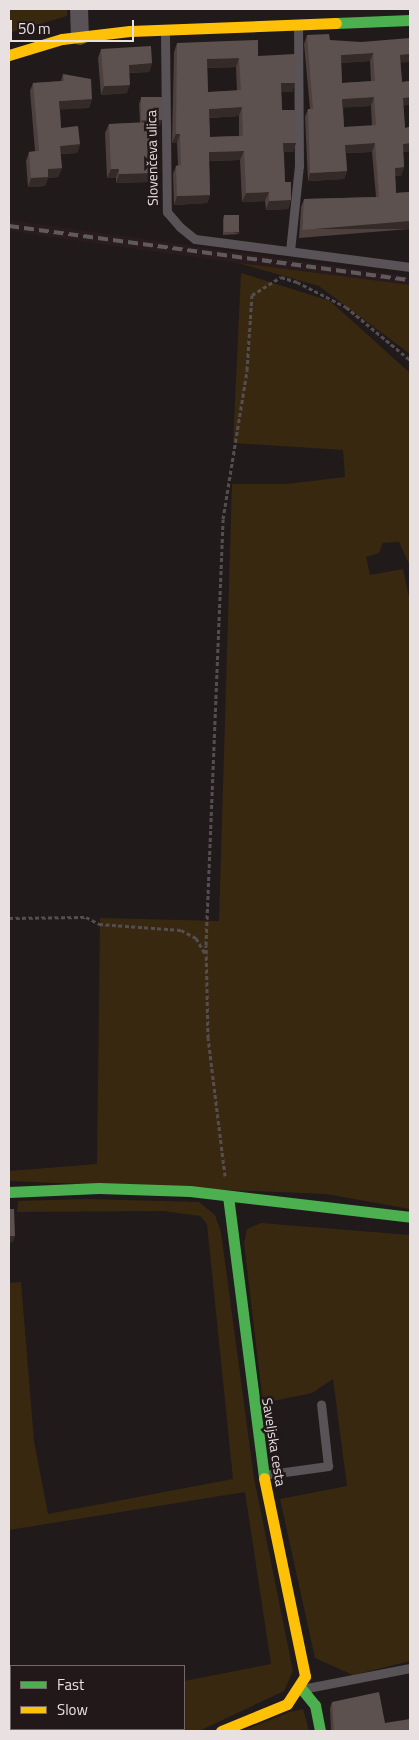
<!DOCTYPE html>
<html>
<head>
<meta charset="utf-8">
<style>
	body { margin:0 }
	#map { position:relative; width:419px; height:1740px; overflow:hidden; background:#201a1b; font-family:"Titillium Web",sans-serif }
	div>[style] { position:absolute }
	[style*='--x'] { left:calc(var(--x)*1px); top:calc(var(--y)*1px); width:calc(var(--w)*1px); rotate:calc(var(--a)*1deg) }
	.built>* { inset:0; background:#2a1b1e; transform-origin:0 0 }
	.green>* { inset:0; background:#392810 }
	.path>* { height:3px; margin-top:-1.5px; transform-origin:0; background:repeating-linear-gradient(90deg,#544e51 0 4px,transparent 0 6.5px) }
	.lane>* { height:9px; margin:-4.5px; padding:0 4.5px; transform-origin:4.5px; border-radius:4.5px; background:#595256 }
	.street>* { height:18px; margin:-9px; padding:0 9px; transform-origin:9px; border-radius:9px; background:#595256 }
	.fast>* { height:11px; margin:-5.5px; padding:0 5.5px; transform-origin:5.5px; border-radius:5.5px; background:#4caf50 }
	.slow>* { height:11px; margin:-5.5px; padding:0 5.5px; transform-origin:5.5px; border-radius:5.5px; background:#ffc107 }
	.rail>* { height:4px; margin-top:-2px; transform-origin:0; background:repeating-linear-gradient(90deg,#5f5a5c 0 10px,transparent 0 15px) }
	.wall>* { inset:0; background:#4d403d }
	.shaded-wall>* { inset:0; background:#342a28; transform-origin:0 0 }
	.building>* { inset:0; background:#5d514f; transform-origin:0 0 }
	span { translate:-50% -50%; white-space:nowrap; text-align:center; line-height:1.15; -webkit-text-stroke:5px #22181a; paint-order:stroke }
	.street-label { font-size:14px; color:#e8e0e1 }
	.frame { position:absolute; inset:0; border:10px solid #e8e0e1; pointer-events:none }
	.legend { position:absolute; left:10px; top:1665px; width:175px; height:65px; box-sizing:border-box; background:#22181a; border:1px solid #71686a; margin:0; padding:6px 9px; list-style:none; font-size:15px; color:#e8e0e1 }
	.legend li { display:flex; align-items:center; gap:10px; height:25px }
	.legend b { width:25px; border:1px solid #71686a }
	.scale { position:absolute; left:10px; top:20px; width:124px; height:22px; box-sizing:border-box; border:2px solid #e8e0e1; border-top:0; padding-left:6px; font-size:15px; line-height:18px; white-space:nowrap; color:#e8e0e1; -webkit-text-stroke:4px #22181a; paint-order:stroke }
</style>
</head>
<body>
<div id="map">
	<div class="built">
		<i style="left:9px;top:220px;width:405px;height:11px;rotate:8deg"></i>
	</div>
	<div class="green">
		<i style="clip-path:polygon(9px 9px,67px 9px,67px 16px,9px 33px)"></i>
		<i style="clip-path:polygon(238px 263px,410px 285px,410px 354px,319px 286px)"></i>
		<i style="clip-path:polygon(241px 273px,330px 301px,410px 373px,410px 566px,399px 542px,383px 543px,379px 553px,366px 557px,370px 575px,403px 569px,410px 602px,410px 1209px,326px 1194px,9px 1181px,9px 1171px,97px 1164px,100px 918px,219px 921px,232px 484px,287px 484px,345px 477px,343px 450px,233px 443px)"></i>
		<i style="clip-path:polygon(86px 1199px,199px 1202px,215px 1215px,221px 1232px,254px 1478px,293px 1671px,284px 1691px,199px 1731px,9px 1731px,11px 1712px,11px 1729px,184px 1729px,184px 1681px,271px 1664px,245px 1492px,9px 1530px,9px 1283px,21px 1282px,34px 1441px,48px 1514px,233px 1479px,207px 1224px,200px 1216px,163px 1211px,17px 1212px,18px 1201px)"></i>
		<i style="clip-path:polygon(261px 1223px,410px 1235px,410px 1661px,353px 1675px,315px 1658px,280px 1499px,347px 1486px,333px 1379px,312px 1393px,263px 1403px,244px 1243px,247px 1229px)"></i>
		<i style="clip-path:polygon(303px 1709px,309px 1731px,242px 1731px,290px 1712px)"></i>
	</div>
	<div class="path">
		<i style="--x:9;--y:918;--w:77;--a:-0.7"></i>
		<i style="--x:86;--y:917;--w:15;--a:28"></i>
		<i style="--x:99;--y:924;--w:82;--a:4.2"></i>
		<i style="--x:181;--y:930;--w:17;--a:28"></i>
		<i style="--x:196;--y:938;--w:20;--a:60"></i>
		<i style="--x:225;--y:1176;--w:139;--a:-97"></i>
		<i style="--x:208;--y:1038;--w:93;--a:-91.2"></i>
		<i style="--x:206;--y:945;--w:426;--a:-87.7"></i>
		<i style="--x:223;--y:519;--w:151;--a:-80.8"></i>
		<i style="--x:247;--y:370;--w:75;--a:-86.2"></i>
		<i style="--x:252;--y:295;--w:34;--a:-32"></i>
		<i style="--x:281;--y:277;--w:17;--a:17"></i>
		<i style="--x:297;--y:282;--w:55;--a:27"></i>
		<i style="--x:346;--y:307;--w:83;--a:39.6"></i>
	</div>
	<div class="lane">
		<i style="--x:165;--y:32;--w:180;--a:89.4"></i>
		<i style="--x:167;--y:212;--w:20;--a:49"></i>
		<i style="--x:180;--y:227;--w:19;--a:39"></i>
		<i style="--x:195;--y:239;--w:217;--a:7.4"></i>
		<i style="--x:290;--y:251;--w:85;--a:-84"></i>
		<i style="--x:299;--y:166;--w:139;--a:-90.4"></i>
		<i style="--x:263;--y:1475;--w:66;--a:-7.9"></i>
		<i style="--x:328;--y:1466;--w:62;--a:-96.4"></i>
		<i style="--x:307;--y:1688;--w:105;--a:-11"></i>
	</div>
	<div class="street">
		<i style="--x:79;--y:9;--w:27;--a:88"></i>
	</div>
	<div class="fast">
		<i style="--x:336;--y:23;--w:74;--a:-2.3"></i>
		<i style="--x:9;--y:1192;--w:90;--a:-2.5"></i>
		<i style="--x:99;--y:1188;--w:91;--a:1.9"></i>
		<i style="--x:190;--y:1191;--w:222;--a:6.7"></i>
		<i style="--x:228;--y:1196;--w:284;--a:82.7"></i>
		<i style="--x:301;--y:1688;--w:22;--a:51"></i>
		<i style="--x:315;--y:1705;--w:26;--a:79"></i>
	</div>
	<div class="slow">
		<i style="--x:9;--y:55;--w:55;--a:-16.8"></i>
		<i style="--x:62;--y:39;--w:68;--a:-6.7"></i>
		<i style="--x:130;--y:31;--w:206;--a:-2.2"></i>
		<i style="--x:221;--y:1731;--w:71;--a:-22.2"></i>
		<i style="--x:287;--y:1704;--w:33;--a:-57"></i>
		<i style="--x:305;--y:1676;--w:202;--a:-101.7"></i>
	</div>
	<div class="rail">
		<i style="--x:9;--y:226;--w:405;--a:7.7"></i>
	</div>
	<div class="wall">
		<i style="clip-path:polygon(evenodd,307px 35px,330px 40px,400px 63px,402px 82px,410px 81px,410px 105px,403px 105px,405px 128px,410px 127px,410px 151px,403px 152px,404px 167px,401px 176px,395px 176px,396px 193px,410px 192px,410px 229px,299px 238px,301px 207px,304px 199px,376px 197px,372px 152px,346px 153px,347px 171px,344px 179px,308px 181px,305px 117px,308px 109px,310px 109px,304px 44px,307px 35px,370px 61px,371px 81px,342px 83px,341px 63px,370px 61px,307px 35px,371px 106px,372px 126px,344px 127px,343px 107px,371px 106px)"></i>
		<i style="clip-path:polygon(evenodd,177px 43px,258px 56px,295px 83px,292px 92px,281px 92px,282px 110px,296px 143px,293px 152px,284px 152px,285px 182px,291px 200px,288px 209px,266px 210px,265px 201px,242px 202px,240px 160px,209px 161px,210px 195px,207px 203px,174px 205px,173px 174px,176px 166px,178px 165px,177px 143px,172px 143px,174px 52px,177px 43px,236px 67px,237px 91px,208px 92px,207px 68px,236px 67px,177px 43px,239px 116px,239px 136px,210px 137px,209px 118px,239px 116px)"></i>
		<i style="clip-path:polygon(101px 49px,152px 63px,149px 72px,129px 73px,127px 93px,101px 95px,98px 58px)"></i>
		<i style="clip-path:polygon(63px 74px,92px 99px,89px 108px,60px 109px,61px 128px,80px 144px,77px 153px,60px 154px,62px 168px,58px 177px,48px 178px,45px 186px,28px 187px,26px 161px,29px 152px,35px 151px,30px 91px,33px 83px,61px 81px)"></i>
		<i style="clip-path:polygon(141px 98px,160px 126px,149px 126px,148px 182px,116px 183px,116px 178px,107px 178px,105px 133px,109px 124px,140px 123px,139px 104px)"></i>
		<i style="clip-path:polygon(224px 215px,239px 234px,223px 235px,223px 219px)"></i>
		<i style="clip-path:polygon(332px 1702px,385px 1723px,410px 1731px,331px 1731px,330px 1708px)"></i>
	</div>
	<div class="shaded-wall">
		<i style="clip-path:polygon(373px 53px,370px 61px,338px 63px,341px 55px)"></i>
		<i style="clip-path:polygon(410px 54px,410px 62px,397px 63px,400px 55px)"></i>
		<i style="clip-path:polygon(239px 58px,236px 67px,204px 68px,207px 59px)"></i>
		<i style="clip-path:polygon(152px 63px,149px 72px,126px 73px,129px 65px)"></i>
		<i style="clip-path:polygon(281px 83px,295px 83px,292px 92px,278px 92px)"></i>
		<i style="clip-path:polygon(130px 85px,127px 93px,101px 95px,104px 86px)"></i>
		<i style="clip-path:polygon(374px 97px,371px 106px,339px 108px,342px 99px)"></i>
		<i style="clip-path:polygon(410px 97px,410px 105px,400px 106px,403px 98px)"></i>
		<i style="clip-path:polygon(92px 99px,89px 108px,56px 110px,59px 101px)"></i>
		<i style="clip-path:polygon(242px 107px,239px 116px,206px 118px,209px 109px)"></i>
		<i style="clip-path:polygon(162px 120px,160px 126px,140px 127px,142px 121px)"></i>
		<i style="clip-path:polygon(176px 134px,180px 134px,177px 143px,172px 143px)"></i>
		<i style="clip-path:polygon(283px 143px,296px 143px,293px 152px,280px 152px)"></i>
		<i style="clip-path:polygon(375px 143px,372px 152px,342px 153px,345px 145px)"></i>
		<i style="clip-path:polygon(410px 143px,410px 151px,400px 152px,403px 144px)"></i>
		<i style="clip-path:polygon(80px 144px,77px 153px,56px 154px,60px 146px)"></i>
		<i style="clip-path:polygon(244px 151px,240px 160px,206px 161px,209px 152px)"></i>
		<i style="clip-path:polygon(404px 167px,401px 176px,392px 176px,395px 168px)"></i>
		<i style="clip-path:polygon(62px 168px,58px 177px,48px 178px,45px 186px,28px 187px,31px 178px,48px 169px)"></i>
		<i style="clip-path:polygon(111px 169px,119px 169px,116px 178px,107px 178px)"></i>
		<i style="clip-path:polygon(347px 171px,344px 179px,308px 181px,310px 173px)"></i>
		<i style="clip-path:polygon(151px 173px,148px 182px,116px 183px,119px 174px)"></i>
		<i style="clip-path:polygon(269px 192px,265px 201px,242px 202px,246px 193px)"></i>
		<i style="clip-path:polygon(210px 195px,207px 203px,174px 205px,177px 196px)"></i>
		<i style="clip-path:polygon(291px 200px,288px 209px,266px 210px,269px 201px)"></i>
		<i style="left:410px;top:221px;width:8px;height:108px;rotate:90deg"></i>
		<i style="left:240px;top:231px;width:3px;height:16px;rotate:108deg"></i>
		<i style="clip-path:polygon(9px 1236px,15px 1236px,13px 1242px,9px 1243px)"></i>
	</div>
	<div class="building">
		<i style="clip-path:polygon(evenodd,329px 34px,330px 40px,361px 42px,410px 38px,410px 54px,400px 55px,402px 82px,410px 81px,410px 97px,403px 98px,405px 128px,410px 127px,410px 143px,403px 144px,404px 167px,395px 168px,396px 193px,410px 192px,410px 221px,302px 230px,304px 199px,379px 197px,375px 143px,345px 145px,347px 171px,310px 173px,308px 109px,313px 109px,307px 35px,329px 34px,373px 53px,375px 81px,342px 83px,341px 55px,373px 53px,329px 34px,374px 97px,376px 125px,344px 127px,342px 99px,374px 97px)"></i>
		<i style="clip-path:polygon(evenodd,258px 40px,258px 56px,295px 54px,295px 83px,281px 83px,282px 110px,296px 110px,296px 143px,283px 143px,285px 182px,291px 182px,291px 200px,269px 201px,269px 192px,246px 193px,244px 151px,209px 152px,210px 195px,177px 196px,176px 166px,181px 165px,180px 134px,176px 134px,177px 43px,258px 40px,239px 58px,241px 90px,208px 92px,207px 59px,239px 58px,258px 40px,242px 107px,243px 136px,210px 137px,209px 109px,242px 107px)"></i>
		<i style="clip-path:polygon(151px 46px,152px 63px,129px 65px,130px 85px,104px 86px,101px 49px)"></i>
		<i style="clip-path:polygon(63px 74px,91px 79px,92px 99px,59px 101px,61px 128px,78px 126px,80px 144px,60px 146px,62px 168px,48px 169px,48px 177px,31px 178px,29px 152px,39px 151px,33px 83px,64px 81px)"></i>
		<i style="left:162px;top:97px;width:23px;height:21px;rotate:90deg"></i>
		<i style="clip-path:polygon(149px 122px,151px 173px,119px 174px,119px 169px,111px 169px,109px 124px)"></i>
		<i style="clip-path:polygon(9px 129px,10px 157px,9px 157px)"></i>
		<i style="left:224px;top:215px;width:15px;height:17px"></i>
		<i style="clip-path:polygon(9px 1209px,14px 1209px,15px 1236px,9px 1236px)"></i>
		<i style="clip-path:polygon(379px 1692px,385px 1723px,410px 1719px,410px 1731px,334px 1731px,332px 1702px)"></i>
	</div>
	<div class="street-label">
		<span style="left:152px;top:158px;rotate:-91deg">Slovenčeva ulica</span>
		<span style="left:274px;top:1442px;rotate:81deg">Saveljska cesta</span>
	</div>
	<div class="frame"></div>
	<ul class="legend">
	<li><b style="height:6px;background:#4caf50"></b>Fast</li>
	<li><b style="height:6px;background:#ffc107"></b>Slow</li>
	</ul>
	<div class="scale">50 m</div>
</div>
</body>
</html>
